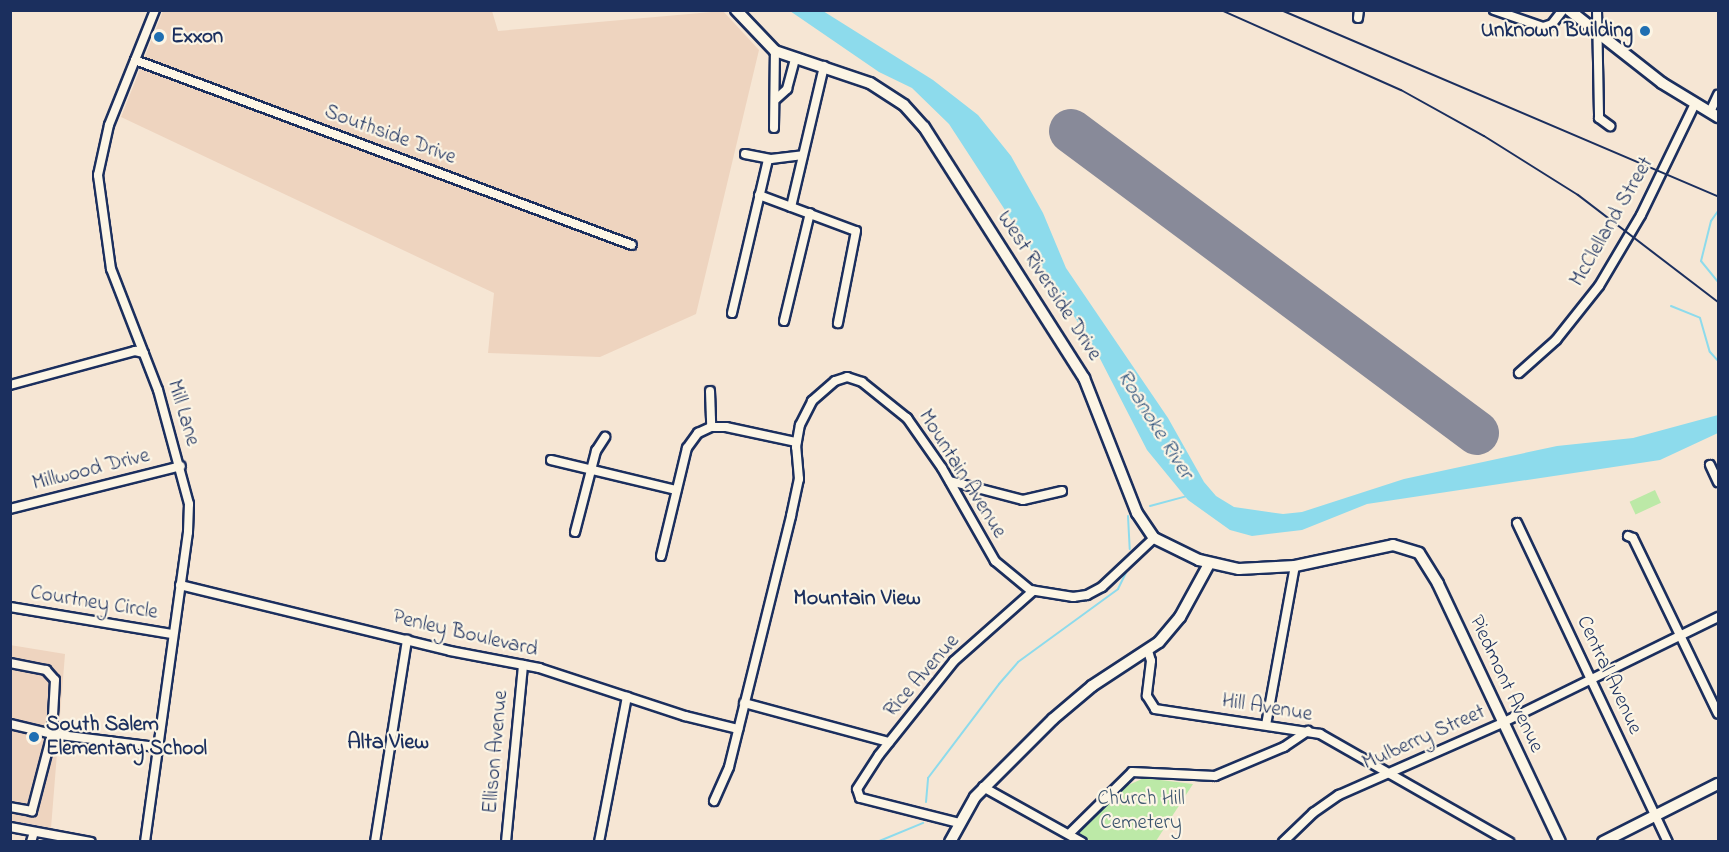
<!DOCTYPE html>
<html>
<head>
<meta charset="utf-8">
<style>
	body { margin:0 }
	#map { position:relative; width:1729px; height:852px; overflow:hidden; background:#f6e6d4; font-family:"Indie Flower",sans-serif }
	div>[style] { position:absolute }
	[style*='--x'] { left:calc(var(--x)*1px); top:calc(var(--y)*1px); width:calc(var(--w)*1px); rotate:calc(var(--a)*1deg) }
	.built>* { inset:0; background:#eed4bf }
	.green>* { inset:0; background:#bce9a7; transform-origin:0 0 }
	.water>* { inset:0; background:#8ddbec }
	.stream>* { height:2px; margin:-1px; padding:0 1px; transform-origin:1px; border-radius:1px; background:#8ddbec }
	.runway>* { height:44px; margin:-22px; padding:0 22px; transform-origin:22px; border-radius:22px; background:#888a99 }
	.roads { filter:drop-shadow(2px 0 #1b2f5e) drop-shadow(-2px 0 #1b2f5e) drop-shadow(0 2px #1b2f5e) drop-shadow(0 -2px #1b2f5e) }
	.street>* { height:8px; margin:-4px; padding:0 4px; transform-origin:4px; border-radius:4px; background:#fcf5e5 }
	.secondary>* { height:10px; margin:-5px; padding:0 5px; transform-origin:5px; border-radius:5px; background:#fcf5e5 }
	.rail>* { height:2px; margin:-1px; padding:0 1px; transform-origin:1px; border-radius:1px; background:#1b2f5e }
	.dots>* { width:16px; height:16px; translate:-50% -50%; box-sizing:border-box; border:3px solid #fcf5e5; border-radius:50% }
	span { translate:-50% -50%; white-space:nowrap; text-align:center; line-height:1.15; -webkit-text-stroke:4.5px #fcf5e5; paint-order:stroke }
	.poi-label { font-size:21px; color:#1b2f5e; font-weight:700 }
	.right { translate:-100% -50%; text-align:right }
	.left { translate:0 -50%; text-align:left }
	.street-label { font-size:21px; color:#1b2f5e }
	.park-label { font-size:21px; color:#3b546d }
	.water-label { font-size:22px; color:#385a82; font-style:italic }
	.neighbourhood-label { font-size:22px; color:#1b2f5e; font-weight:700 }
	.frame { position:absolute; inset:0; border:12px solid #1b2f5e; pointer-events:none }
</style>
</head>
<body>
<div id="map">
	<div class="built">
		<i style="clip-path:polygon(163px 11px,492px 11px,498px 31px,723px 11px,759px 50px,696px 314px,600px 357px,488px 353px,494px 293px,121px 117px)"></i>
		<i style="clip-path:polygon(10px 645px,65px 654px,51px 828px,11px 821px)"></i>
	</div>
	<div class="green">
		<i style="left:1655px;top:490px;width:14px;height:28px;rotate:65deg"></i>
		<i style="clip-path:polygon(1144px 778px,1193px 784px,1156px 841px,1091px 841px,1077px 834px,1124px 787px)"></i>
	</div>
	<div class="water">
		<i style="clip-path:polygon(790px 11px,823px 11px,933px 80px,978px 115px,1011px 156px,1043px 213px,1066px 268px,1168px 418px,1204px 482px,1216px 496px,1234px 507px,1283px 514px,1302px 512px,1404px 479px,1557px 446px,1633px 438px,1718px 415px,1718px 433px,1660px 460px,1367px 504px,1302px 530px,1252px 536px,1230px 530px,1188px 500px,1147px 450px,1094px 347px,949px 124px,912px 88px,879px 72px)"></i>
	</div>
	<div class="stream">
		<i style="--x:1718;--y:211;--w:12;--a:125"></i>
		<i style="--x:1711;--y:221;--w:41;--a:104"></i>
		<i style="--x:1701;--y:261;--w:27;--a:51"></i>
		<i style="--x:1671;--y:306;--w:31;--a:22"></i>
		<i style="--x:1700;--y:318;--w:35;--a:74"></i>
		<i style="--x:1710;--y:352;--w:12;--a:48"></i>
		<i style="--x:1150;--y:506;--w:39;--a:-15"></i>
		<i style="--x:1128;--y:516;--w:33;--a:87"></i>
		<i style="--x:926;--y:802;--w:24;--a:-85"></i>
		<i style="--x:928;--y:778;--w:118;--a:-52.9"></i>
		<i style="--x:999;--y:684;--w:29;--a:-49"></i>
		<i style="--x:1018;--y:662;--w:124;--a:-36.1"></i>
		<i style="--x:1118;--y:589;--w:25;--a:-64"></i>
		<i style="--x:877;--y:842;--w:50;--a:-22.4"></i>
	</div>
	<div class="runway">
		<i style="--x:1071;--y:131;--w:506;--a:36.64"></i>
	</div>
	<div class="roads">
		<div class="street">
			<i style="--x:1494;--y:10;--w:52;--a:19.1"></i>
			<i style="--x:1543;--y:27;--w:9;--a:-18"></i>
			<i style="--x:1552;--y:24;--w:18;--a:-52"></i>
			<i style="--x:1597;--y:10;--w:108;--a:88.9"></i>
			<i style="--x:1599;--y:118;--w:14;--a:36"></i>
			<i style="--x:1358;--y:18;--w:8;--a:-83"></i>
			<i style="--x:135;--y:60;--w:530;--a:20.42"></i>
			<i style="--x:776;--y:99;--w:15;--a:-42"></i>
			<i style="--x:787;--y:89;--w:31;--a:-75"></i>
			<i style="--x:1710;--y:112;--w:19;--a:-65"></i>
			<i style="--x:774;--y:128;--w:77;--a:-89.3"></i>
			<i style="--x:745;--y:154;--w:26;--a:11"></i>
			<i style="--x:771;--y:159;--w:32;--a:-7"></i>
			<i style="--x:759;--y:195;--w:103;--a:20.4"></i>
			<i style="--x:856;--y:231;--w:94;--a:101.1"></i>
			<i style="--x:791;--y:207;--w:145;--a:-76.8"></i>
			<i style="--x:732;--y:313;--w:158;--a:-76.8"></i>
			<i style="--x:784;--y:321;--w:111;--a:-76.5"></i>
			<i style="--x:1519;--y:373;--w:50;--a:-41.7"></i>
			<i style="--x:1556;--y:340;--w:69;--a:-51.5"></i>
			<i style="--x:1599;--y:286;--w:82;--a:-59.4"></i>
			<i style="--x:1641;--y:215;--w:123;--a:-64.1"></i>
			<i style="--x:10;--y:385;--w:130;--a:-15.2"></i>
			<i style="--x:135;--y:351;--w:9;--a:13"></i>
			<i style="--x:710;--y:391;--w:36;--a:88"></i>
			<i style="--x:551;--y:460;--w:129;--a:13.5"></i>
			<i style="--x:1710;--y:465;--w:19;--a:65"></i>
			<i style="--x:950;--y:481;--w:75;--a:14.6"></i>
			<i style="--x:1023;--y:500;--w:40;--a:-13"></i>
			<i style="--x:10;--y:509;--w:176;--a:-14.1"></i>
			<i style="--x:1517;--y:523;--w:353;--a:64.7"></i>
			<i style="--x:575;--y:532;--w:84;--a:-75.5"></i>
			<i style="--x:596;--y:451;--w:17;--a:-57"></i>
			<i style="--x:1628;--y:536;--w:5;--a:22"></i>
			<i style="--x:1633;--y:538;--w:195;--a:64.2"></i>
			<i style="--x:661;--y:556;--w:111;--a:-76.5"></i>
			<i style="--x:687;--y:448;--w:19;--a:-54"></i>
			<i style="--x:698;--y:433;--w:14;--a:-25"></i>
			<i style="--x:711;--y:427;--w:15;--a:0"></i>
			<i style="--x:726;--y:427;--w:72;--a:12.1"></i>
			<i style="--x:180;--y:585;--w:278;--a:13.7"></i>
			<i style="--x:450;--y:651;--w:91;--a:10.8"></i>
			<i style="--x:539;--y:668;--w:154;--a:18.2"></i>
			<i style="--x:685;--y:716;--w:55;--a:13.8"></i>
			<i style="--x:10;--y:607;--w:164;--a:9.5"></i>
			<i style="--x:1148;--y:651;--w:10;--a:73"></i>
			<i style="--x:1151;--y:661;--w:35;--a:97"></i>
			<i style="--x:1147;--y:696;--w:15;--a:58"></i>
			<i style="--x:1155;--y:709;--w:167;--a:8.6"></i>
			<i style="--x:1320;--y:734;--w:218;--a:29.7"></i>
			<i style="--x:10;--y:663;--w:37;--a:11"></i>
			<i style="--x:46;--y:670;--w:13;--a:48"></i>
			<i style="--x:55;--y:680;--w:54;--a:93.2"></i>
			<i style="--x:52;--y:734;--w:80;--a:104.6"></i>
			<i style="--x:32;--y:811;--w:22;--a:-170"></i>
			<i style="--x:744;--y:703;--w:150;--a:15.1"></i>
			<i style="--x:10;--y:724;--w:43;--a:13.4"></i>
			<i style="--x:52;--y:734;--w:105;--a:7.1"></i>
			<i style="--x:1266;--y:725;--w:162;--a:-79.7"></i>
			<i style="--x:983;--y:787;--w:113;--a:29.1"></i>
			<i style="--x:714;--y:801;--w:37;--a:-66"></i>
			<i style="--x:729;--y:767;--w:259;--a:-76.1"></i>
			<i style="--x:791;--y:516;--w:38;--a:-78"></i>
			<i style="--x:799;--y:479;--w:32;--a:-95"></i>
			<i style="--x:796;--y:447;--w:22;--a:-80"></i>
			<i style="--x:800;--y:425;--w:27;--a:-63"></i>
			<i style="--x:812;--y:401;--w:30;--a:-41"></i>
			<i style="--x:835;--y:381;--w:13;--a:-18"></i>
			<i style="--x:847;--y:377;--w:16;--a:18"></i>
			<i style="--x:862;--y:382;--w:58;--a:38.7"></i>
			<i style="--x:907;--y:418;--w:61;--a:55"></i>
			<i style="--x:942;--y:468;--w:107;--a:60.3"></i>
			<i style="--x:995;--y:561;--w:45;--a:39.6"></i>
			<i style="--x:1030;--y:590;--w:44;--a:9.2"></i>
			<i style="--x:1073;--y:597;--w:14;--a:-8"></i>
			<i style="--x:1087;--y:595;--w:17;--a:-28"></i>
			<i style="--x:1102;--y:587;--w:71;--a:-43.3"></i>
			<i style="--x:959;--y:823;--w:102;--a:-165.8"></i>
			<i style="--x:860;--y:798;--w:9;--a:-108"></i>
			<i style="--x:857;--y:789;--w:40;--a:-57.1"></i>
			<i style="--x:879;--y:755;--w:120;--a:-51.4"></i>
			<i style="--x:954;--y:661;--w:106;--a:-41.5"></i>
			<i style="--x:10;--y:827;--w:82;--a:10.5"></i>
			<i style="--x:1069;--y:834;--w:88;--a:-44.5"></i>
			<i style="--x:1132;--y:772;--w:83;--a:2.8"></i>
			<i style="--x:1215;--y:776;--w:75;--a:-22.8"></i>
			<i style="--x:1284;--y:747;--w:29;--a:-34"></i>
			<i style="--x:31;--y:842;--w:10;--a:-73"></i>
			<i style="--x:145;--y:842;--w:313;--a:-82.1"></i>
			<i style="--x:188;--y:532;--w:28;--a:-88"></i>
			<i style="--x:189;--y:504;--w:118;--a:-105.2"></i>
			<i style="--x:158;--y:390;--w:130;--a:-111.2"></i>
			<i style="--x:111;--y:269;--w:95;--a:-97.9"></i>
			<i style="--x:98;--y:175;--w:51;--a:-77.6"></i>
			<i style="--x:109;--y:125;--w:124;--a:-68.2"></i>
			<i style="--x:375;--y:842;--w:205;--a:-81"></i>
			<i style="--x:506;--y:842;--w:178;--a:-84.5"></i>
			<i style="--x:599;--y:842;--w:148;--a:-79.1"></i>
			<i style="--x:1283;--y:842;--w:42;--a:-44"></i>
			<i style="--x:1313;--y:813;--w:32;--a:-35"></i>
			<i style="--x:1339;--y:795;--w:178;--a:-23.8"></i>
			<i style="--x:1502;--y:723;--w:241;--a:-26.1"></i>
		</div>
		<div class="secondary">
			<i style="--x:736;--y:10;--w:57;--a:46.4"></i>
			<i style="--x:775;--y:51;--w:100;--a:18.6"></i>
			<i style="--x:870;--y:83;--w:40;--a:32.9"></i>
			<i style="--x:904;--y:105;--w:30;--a:48"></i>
			<i style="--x:924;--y:127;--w:298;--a:57.5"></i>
			<i style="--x:1084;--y:378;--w:145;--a:68.6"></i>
			<i style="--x:1137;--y:513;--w:30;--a:56"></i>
			<i style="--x:1154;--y:538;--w:50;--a:26.1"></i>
			<i style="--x:1199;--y:560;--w:41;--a:12.7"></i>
			<i style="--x:1239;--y:569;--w:56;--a:-3.1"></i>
			<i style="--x:1295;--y:566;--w:100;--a:-12.1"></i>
			<i style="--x:1393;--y:545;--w:27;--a:17"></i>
			<i style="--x:1419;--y:553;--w:36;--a:58"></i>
			<i style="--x:1438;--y:584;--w:285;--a:64.7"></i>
			<i style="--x:1569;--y:10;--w:118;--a:38.1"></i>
			<i style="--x:1662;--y:83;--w:66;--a:31.3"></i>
			<i style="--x:950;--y:842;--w:51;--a:-60.9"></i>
			<i style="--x:975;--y:797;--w:110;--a:-45"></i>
			<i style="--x:1053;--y:719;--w:51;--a:-40.2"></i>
			<i style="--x:1092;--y:686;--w:80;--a:-33.3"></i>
			<i style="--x:1159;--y:642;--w:33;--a:-50"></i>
			<i style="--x:1180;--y:617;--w:60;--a:-61.3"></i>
			<i style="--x:1603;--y:842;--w:129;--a:-26.8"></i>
		</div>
	</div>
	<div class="rail">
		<i style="--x:1221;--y:10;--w:197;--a:24"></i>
		<i style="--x:1401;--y:90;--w:95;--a:29"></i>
		<i style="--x:1484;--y:136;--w:111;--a:32.1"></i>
		<i style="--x:1578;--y:195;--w:176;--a:37.4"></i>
		<i style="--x:1281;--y:10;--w:475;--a:23.1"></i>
	</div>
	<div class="dots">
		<i style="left:1645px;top:31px;background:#1f6fb2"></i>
		<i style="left:159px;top:37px;background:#1f6fb2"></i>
		<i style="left:34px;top:737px;background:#1f6fb2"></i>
	</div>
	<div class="poi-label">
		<span class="right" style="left:1633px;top:31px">Unknown Building</span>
		<span class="left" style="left:171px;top:37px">Exxon</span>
		<span class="left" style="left:46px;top:737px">South Salem<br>Elementary School</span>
	</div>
	<div class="street-label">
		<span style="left:390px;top:135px;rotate:20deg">Southside Drive</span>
		<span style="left:1612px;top:222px;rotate:-60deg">McClelland Street</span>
		<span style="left:1049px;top:286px;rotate:57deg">West Riverside Drive</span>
		<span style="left:183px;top:413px;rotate:73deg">Mill Lane</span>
		<span style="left:91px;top:470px;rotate:-14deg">Millwood Drive</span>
		<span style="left:962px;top:474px;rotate:58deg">Mountain Avenue</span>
		<span style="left:94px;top:603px;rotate:9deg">Courtney Circle</span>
		<span style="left:465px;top:634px;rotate:13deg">Penley Boulevard</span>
		<span style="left:1609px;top:675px;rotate:65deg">Central Avenue</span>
		<span style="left:922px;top:676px;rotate:-49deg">Rice Avenue</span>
		<span style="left:1506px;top:684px;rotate:65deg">Piedmont Avenue</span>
		<span style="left:1267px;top:708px;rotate:9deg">Hill Avenue</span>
		<span style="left:1424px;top:738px;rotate:-24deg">Mulberry Street</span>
		<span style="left:496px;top:752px;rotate:-85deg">Ellison Avenue</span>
	</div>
	<div class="park-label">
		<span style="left:1141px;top:811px">Church Hill<br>Cemetery</span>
	</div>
	<div class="water-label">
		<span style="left:1154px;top:425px;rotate:58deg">Roanoke River</span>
	</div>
	<div class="neighbourhood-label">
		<span style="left:857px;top:600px">Mountain View</span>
		<span style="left:388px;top:744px">Alta View</span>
	</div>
	<div class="frame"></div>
</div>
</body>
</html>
